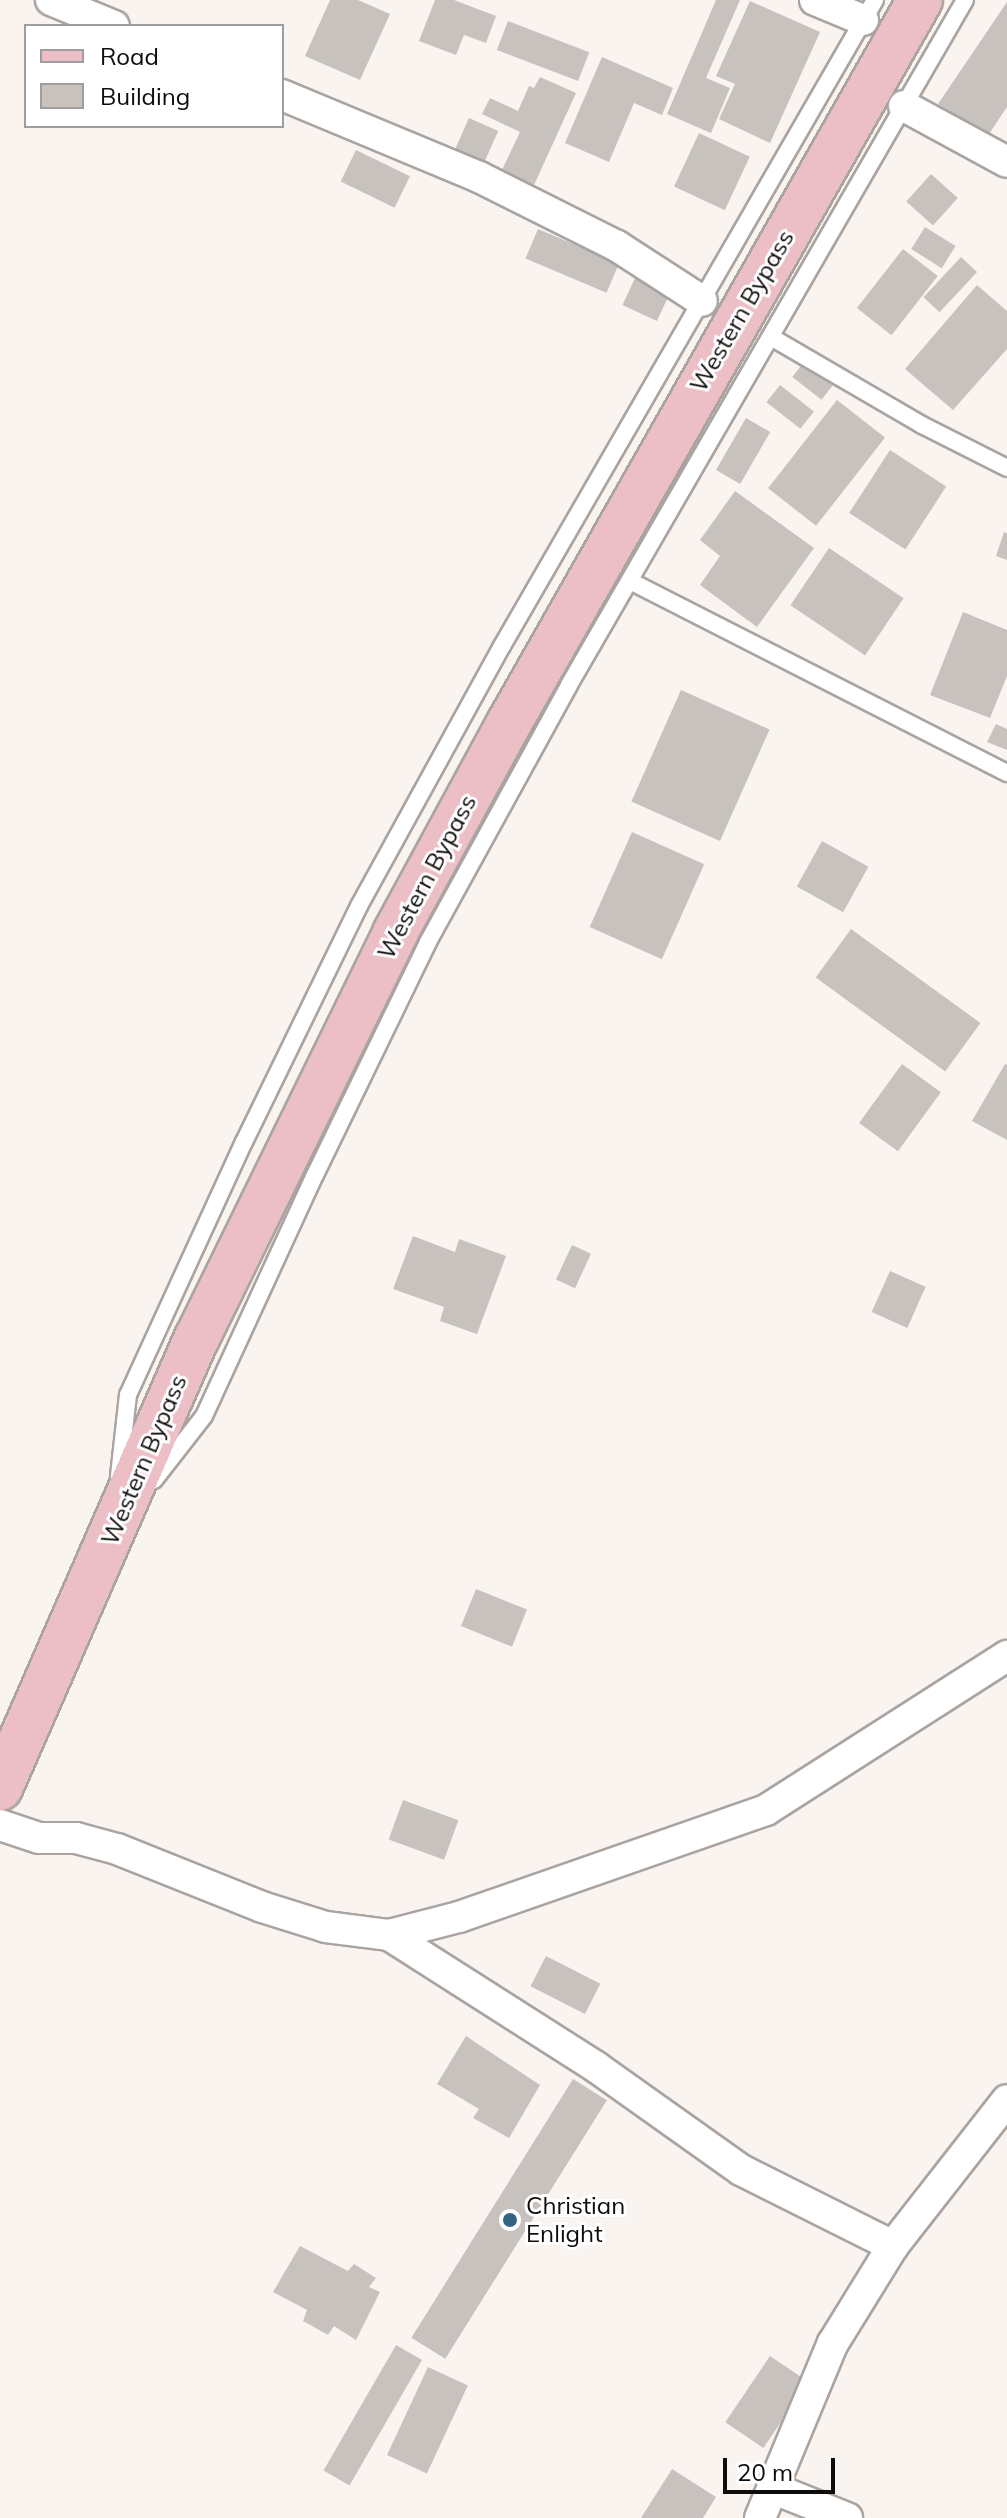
<!DOCTYPE html>
<html>
<head>
<meta charset="utf-8">
<style>
	body { margin:0 }
	#map { position:relative; width:1007px; height:2518px; overflow:hidden; background:#faf4f1; font-family:Mulish,sans-serif }
	div>[style] { position:absolute }
	[style*='--x'] { left:calc(var(--x)*1px); top:calc(var(--y)*1px); width:calc(var(--w)*1px); rotate:calc(var(--a)*1deg) }
	.building>* { inset:0; background:#c7c2be; transform-origin:0 0 }
	.roads { filter:drop-shadow(2px 0 #aaa4a1) drop-shadow(-2px 0 #aaa4a1) drop-shadow(0 2px #aaa4a1) drop-shadow(0 -2px #aaa4a1) }
	.lane>* { height:16px; margin:-8px; padding:0 8px; transform-origin:8px; border-radius:8px; background:#fff }
	.street>* { height:30px; margin:-15px; padding:0 15px; transform-origin:15px; border-radius:15px; background:#fff }
	.primary>* { height:44px; margin:-22px; padding:0 22px; transform-origin:22px; border-radius:22px; background:#ecbec5 }
	.dots>* { width:22px; height:22px; translate:-50% -50%; box-sizing:border-box; border:4px solid #fff; border-radius:50% }
	span { translate:-50% -50%; white-space:nowrap; text-align:center; line-height:1.15; -webkit-text-stroke:6px #fff; paint-order:stroke }
	.street-label { font-size:24px; color:#0f0d0c }
	.poi-label { font-size:24px; color:#0f0d0c }
	.left { translate:0 -50%; text-align:left }
	.legend { position:absolute; left:24px; top:24px; width:260px; height:104px; box-sizing:border-box; background:#fff; border:2px solid #9f9e9e; margin:0; padding:10px 14px; list-style:none; font-size:24px; color:#0f0d0c }
	.legend li { display:flex; align-items:center; gap:16px; height:40px }
	.legend b { width:40px; border:2px solid #9f9e9e }
	.scale { position:absolute; left:723px; top:2458px; width:112px; height:36px; box-sizing:border-box; border:4px solid #0f0d0c; border-top:0; padding-left:10px; font-size:24px; line-height:28px; white-space:nowrap; color:#0f0d0c; -webkit-text-stroke:6px #fff; paint-order:stroke }
</style>
</head>
<body>
<div id="map">
	<div class="building">
		<i style="clip-path:polygon(330px 0,358px 0,390px 14px,360px 80px,305px 56px)"></i>
		<i style="clip-path:polygon(435px 0,454px 0,496px 16px,486px 43px,464px 35px,456px 55px,419px 41px)"></i>
		<i style="clip-path:polygon(716px 0,740px 0,706px 78px,730px 88px,711px 133px,667px 114px)"></i>
		<i style="clip-path:polygon(750px 1px,820px 32px,770px 143px,719px 119px,735px 84px,716px 76px)"></i>
		<i style="clip-path:polygon(1007px 2px,1007px 107px,987px 137px,938px 104px)"></i>
		<i style="left:508px;top:21px;width:87px;height:31px;rotate:21deg"></i>
		<i style="clip-path:polygon(602px 57px,673px 88px,662px 115px,634px 103px,609px 162px,565px 143px)"></i>
		<i style="clip-path:polygon(540px 77px,576px 93px,534px 185px,502px 170px,520px 132px,482px 114px,490px 98px,518px 111px,529px 86px,534px 88px)"></i>
		<i style="left:469px;top:118px;width:32px;height:34px;rotate:24deg"></i>
		<i style="left:699px;top:133px;width:56px;height:59px;rotate:25deg"></i>
		<i style="left:356px;top:150px;width:60px;height:35px;rotate:26deg"></i>
		<i style="left:931px;top:174px;width:36px;height:37px;rotate:42deg"></i>
		<i style="left:925px;top:227px;width:36px;height:26px;rotate:32deg"></i>
		<i style="left:538px;top:229px;width:88px;height:32px;rotate:23deg"></i>
		<i style="left:903px;top:249px;width:44px;height:75px;rotate:38deg"></i>
		<i style="left:961px;top:257px;width:22px;height:55px;rotate:43deg"></i>
		<i style="left:636px;top:276px;width:38px;height:32px;rotate:25deg"></i>
		<i style="clip-path:polygon(977px 285px,1007px 311px,1007px 349px,953px 410px,905px 369px)"></i>
		<i style="left:804px;top:362px;width:37px;height:19px;rotate:38deg"></i>
		<i style="left:780px;top:385px;width:43px;height:22px;rotate:38deg"></i>
		<i style="left:837px;top:400px;width:61px;height:112px;rotate:38deg"></i>
		<i style="left:746px;top:418px;width:28px;height:60px;rotate:30deg"></i>
		<i style="left:890px;top:450px;width:67px;height:75px;rotate:33deg"></i>
		<i style="clip-path:polygon(735px 491px,814px 548px,757px 627px,700px 585px,720px 556px,700px 540px)"></i>
		<i style="clip-path:polygon(1004px 532px,1007px 533px,1007px 560px,996px 556px)"></i>
		<i style="left:829px;top:548px;width:90px;height:69px;rotate:34deg"></i>
		<i style="clip-path:polygon(963px 612px,1007px 630px,1007px 676px,990px 718px,930px 695px)"></i>
		<i style="left:681px;top:690px;width:97px;height:122px;rotate:24deg"></i>
		<i style="clip-path:polygon(996px 724px,1007px 729px,1007px 750px,987px 742px)"></i>
		<i style="left:632px;top:832px;width:79px;height:104px;rotate:24deg"></i>
		<i style="left:822px;top:841px;width:53px;height:52px;rotate:29deg"></i>
		<i style="left:851px;top:929px;width:160px;height:60px;rotate:36deg"></i>
		<i style="left:902px;top:1064px;width:48px;height:73px;rotate:36deg"></i>
		<i style="clip-path:polygon(1005px 1064px,1007px 1065px,1007px 1140px,972px 1121px)"></i>
		<i style="clip-path:polygon(413px 1236px,455px 1252px,459px 1239px,506px 1256px,477px 1334px,440px 1321px,444px 1307px,393px 1289px)"></i>
		<i style="left:572px;top:1245px;width:21px;height:38px;rotate:25deg"></i>
		<i style="left:890px;top:1271px;width:39px;height:45px;rotate:24deg"></i>
		<i style="left:476px;top:1589px;width:55px;height:40px;rotate:22deg"></i>
		<i style="left:403px;top:1800px;width:59px;height:42px;rotate:20deg"></i>
		<i style="left:546px;top:1956px;width:61px;height:34px;rotate:27deg"></i>
		<i style="clip-path:polygon(466px 2036px,540px 2085px,509px 2138px,473px 2118px,479px 2109px,437px 2084px)"></i>
		<i style="left:573px;top:2079px;width:40px;height:305px;rotate:32deg"></i>
		<i style="clip-path:polygon(300px 2246px,348px 2271px,354px 2264px,376px 2278px,369px 2287px,380px 2292px,356px 2340px,334px 2326px,328px 2335px,303px 2321px,307px 2310px,273px 2292px)"></i>
		<i style="left:396px;top:2345px;width:30px;height:145px;rotate:30deg"></i>
		<i style="left:770px;top:2356px;width:46px;height:80px;rotate:34deg"></i>
		<i style="left:428px;top:2367px;width:44px;height:97px;rotate:25deg"></i>
		<i style="clip-path:polygon(672px 2469px,716px 2497px,703px 2518px,641px 2518px)"></i>
	</div>
	<div class="roads">
		<div class="lane">
			<i style="--x:771;--y:337;--w:175;--a:30.2"></i>
			<i style="--x:922;--y:425;--w:95;--a:26.8"></i>
			<i style="--x:630;--y:581;--w:423;--a:27"></i>
			<i style="--x:119;--y:1476;--w:81;--a:-83.7"></i>
			<i style="--x:128;--y:1395;--w:278;--a:-65.4"></i>
			<i style="--x:244;--y:1142;--w:263;--a:-64"></i>
			<i style="--x:359;--y:906;--w:297;--a:-61.2"></i>
			<i style="--x:502;--y:646;--w:746;--a:-60"></i>
			<i style="--x:154;--y:1480;--w:81;--a:-52"></i>
			<i style="--x:204;--y:1416;--w:265;--a:-65.3"></i>
			<i style="--x:315;--y:1175;--w:259;--a:-64.1"></i>
			<i style="--x:428;--y:942;--w:293;--a:-61.2"></i>
			<i style="--x:569;--y:685;--w:791;--a:-59.97"></i>
		</div>
		<div class="street">
			<i style="--x:51;--y:0;--w:68;--a:22.4"></i>
			<i style="--x:815;--y:0;--w:52;--a:22.6"></i>
			<i style="--x:282;--y:95;--w:213;--a:22.6"></i>
			<i style="--x:479;--y:177;--w:154;--a:26.6"></i>
			<i style="--x:617;--y:246;--w:101;--a:32.9"></i>
			<i style="--x:904;--y:106;--w:117;--a:28.5"></i>
			<i style="--x:0;--y:1825;--w:41;--a:18.4"></i>
			<i style="--x:39;--y:1838;--w:37;--a:0"></i>
			<i style="--x:76;--y:1838;--w:42;--a:15"></i>
			<i style="--x:117;--y:1849;--w:156;--a:21.8"></i>
			<i style="--x:262;--y:1907;--w:67;--a:17.4"></i>
			<i style="--x:326;--y:1927;--w:64;--a:7.2"></i>
			<i style="--x:389;--y:1935;--w:72;--a:-14.4"></i>
			<i style="--x:459;--y:1917;--w:325;--a:-19.2"></i>
			<i style="--x:766;--y:1810;--w:286;--a:-32.6"></i>
			<i style="--x:389;--y:1935;--w:246;--a:32.5"></i>
			<i style="--x:596;--y:2067;--w:178;--a:35.4"></i>
			<i style="--x:741;--y:2170;--w:170;--a:26.6"></i>
			<i style="--x:772;--y:2488;--w:81;--a:21.8"></i>
			<i style="--x:760;--y:2518;--w:190;--a:-67.4"></i>
			<i style="--x:833;--y:2343;--w:114;--a:-58.3"></i>
			<i style="--x:893;--y:2246;--w:185;--a:-52"></i>
		</div>
		<div class="primary">
			<i style="--x:0;--y:1788;--w:491;--a:-66.4"></i>
			<i style="--x:197;--y:1338;--w:451;--a:-63.9"></i>
			<i style="--x:395;--y:933;--w:237;--a:-61.5"></i>
			<i style="--x:508;--y:725;--w:834;--a:-60.39"></i>
		</div>
	</div>
	<div class="dots">
		<i style="left:510px;top:2220px;background:#336583"></i>
	</div>
	<div class="street-label">
		<span style="left:742px;top:311px;rotate:-60deg">Western Bypass</span>
		<span style="left:427px;top:877px;rotate:-62deg">Western Bypass</span>
		<span style="left:144px;top:1460px;rotate:-67deg">Western Bypass</span>
	</div>
	<div class="poi-label">
		<span class="left" style="left:526px;top:2220px">Christian<br>Enlight</span>
	</div>
	<ul class="legend">
	<li><b style="height:10px;background:#ecbec5"></b>Road</li>
	<li><b style="height:22px;background:#c7c2be"></b>Building</li>
	</ul>
	<div class="scale">20 m</div>
</div>
</body>
</html>
